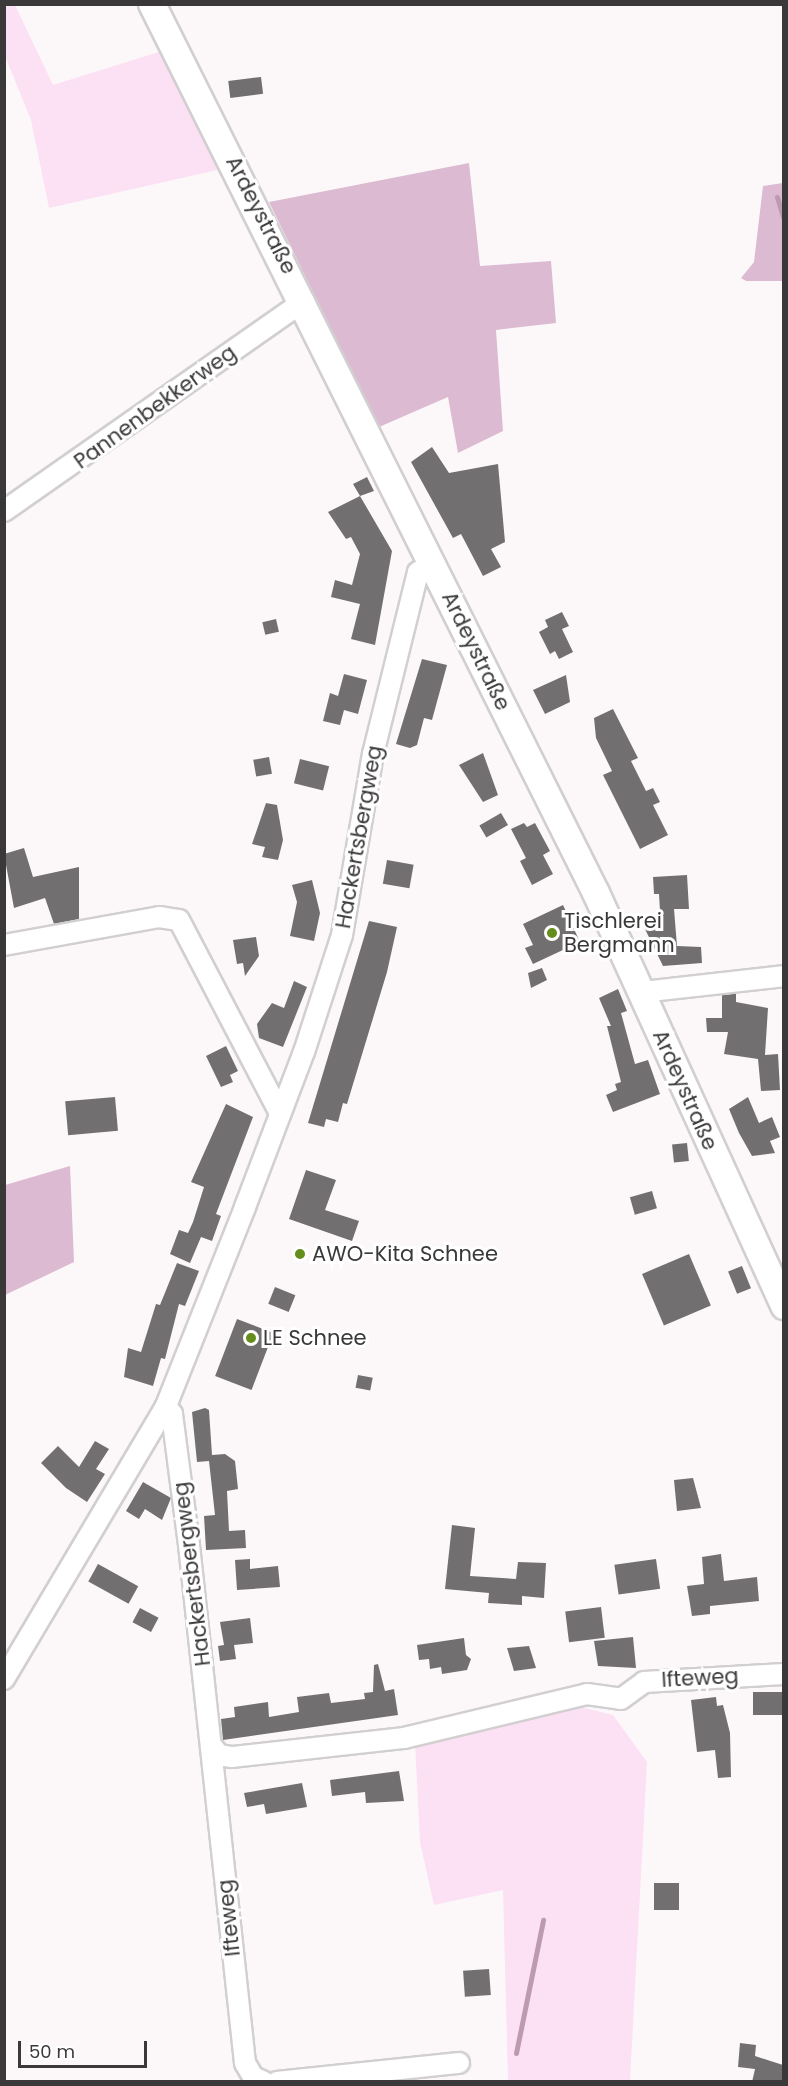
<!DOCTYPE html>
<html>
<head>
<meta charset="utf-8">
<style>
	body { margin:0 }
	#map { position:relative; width:788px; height:2086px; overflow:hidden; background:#fcf8fa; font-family:Poppins,sans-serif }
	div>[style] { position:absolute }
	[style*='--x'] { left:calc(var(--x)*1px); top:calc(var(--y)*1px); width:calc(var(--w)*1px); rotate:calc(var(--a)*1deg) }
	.green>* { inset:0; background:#fce0f3 }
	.forest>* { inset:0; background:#dcbad1 }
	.stream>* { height:5px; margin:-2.5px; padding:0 2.5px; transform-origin:2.5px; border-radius:2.5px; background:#bc9bb2 }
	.building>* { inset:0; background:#726f71; transform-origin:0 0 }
	.roads { filter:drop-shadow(2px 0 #d2cfd1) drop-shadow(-2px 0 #d2cfd1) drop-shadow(0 2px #d2cfd1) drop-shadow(0 -2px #d2cfd1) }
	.minor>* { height:20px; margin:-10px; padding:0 10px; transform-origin:10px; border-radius:10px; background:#fff }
	.major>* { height:26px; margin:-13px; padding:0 13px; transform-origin:13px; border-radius:13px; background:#fff }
	.dots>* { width:16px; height:16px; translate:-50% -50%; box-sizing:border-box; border:3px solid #fff; border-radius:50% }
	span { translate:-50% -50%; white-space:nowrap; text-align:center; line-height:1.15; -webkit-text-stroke:6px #fff; paint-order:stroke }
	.street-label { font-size:21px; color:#3a3839 }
	.poi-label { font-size:21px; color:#3a3839 }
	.left { translate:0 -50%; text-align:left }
	.frame { position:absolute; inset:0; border:6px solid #3a3839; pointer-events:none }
	.scale { position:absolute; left:18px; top:2041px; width:129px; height:27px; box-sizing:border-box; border:3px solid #3a3839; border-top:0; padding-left:8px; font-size:18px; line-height:21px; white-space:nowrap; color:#3a3839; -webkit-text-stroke:4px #fff; paint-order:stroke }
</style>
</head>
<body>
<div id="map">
	<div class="green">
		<i style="clip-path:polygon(4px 5px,15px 5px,53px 85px,165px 50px,226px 168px,49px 208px,31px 120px,5px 56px)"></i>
		<i style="clip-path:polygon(581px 1707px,613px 1715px,647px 1762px,630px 2081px,508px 2081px,503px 1890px,434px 1905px,420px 1842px,415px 1743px)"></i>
	</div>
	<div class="forest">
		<i style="clip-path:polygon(469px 163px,480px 266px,551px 261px,556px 323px,496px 330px,503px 431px,458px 453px,448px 397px,379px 427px,269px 202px)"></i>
		<i style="clip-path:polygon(783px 183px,783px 281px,746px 281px,741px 278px,754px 262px,763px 186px)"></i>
		<i style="clip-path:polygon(70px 1166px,74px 1262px,5px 1295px,5px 1185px)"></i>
	</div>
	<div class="stream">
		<i style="--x:777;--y:197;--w:24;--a:73"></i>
		<i style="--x:516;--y:2053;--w:136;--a:-78.5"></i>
	</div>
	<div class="building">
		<i style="left:261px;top:77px;width:17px;height:33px;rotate:83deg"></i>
		<i style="clip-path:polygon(432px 447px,449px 473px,498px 464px,505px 542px,491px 549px,501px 567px,483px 576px,461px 534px,453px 538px,411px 462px)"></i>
		<i style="clip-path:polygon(367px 477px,374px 491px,360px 496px,392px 551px,375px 645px,351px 639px,360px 604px,331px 597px,335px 580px,352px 585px,360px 554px,351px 537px,346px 539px,328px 512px,360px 496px,353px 484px)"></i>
		<i style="clip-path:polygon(562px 612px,569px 626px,562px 629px,573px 652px,559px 659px,555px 651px,550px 654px,539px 632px,548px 627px,545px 620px)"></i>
		<i style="left:276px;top:619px;width:13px;height:14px;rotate:77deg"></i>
		<i style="clip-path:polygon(422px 659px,447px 665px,432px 720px,424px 718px,417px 745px,410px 748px,396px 744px)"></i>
		<i style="clip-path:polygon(344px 674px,367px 680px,358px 714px,344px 710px,340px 725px,323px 721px,330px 693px,338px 696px)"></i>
		<i style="clip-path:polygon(566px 675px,570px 702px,545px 714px,533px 690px)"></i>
		<i style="clip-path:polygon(613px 709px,638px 758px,631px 761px,646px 791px,653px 788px,660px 802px,653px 805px,668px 835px,640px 849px,603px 775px,612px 771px,596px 738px,594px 718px)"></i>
		<i style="clip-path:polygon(483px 753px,498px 795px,483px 802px,459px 765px)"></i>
		<i style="left:269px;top:757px;width:17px;height:16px;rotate:80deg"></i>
		<i style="left:300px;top:759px;width:30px;height:25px;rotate:14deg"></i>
		<i style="clip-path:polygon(266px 803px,277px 805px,283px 840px,278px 860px,262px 857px,265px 847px,252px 844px)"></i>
		<i style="left:501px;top:813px;width:14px;height:25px;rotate:60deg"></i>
		<i style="clip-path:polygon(524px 823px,527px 827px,535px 823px,550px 851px,543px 855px,553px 874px,532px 885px,520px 861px,526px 858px,511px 829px)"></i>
		<i style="clip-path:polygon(24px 848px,33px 877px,79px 867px,79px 919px,54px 924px,45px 898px,14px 908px,4px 854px)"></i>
		<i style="left:387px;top:860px;width:27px;height:24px;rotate:10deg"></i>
		<i style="clip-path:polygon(687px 875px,689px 909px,674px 909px,677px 946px,701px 947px,702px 963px,663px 966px,645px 929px,661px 928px,659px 894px,654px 894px,653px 877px)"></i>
		<i style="clip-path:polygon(312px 880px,320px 913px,314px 941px,290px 936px,297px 902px,292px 885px)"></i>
		<i style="clip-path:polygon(563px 905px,580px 942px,533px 964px,525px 948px,533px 945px,523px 924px)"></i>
		<i style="clip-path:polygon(369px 921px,397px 927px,387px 972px,347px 1104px,343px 1103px,338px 1122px,326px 1119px,324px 1127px,308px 1123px)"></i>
		<i style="clip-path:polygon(256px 937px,259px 956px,245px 976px,243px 963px,237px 964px,233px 940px)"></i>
		<i style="clip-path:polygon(542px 968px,547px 980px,531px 988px,528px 973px)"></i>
		<i style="clip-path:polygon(294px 981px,307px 987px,283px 1047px,259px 1038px,257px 1024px,272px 1003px,284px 1008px)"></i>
		<i style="clip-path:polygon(618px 989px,627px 1011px,621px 1013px,635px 1064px,648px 1060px,660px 1094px,613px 1112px,606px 1095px,617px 1090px,615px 1084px,621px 1082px,607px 1026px,611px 1026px,599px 998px)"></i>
		<i style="clip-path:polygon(736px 993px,736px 1002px,768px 1008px,765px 1055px,778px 1054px,780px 1090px,761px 1091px,758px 1059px,724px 1054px,728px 1032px,707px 1032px,706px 1018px,722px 1018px,722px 995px)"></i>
		<i style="clip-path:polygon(226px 1046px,238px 1071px,230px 1075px,233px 1082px,221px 1087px,206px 1056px)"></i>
		<i style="left:115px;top:1097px;width:34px;height:50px;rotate:85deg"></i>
		<i style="clip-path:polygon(748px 1097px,759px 1123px,772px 1117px,780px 1137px,770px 1141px,775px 1153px,752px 1156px,739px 1133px,729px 1109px)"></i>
		<i style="clip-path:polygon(226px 1104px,253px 1117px,216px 1214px,221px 1216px,212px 1241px,201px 1237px,190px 1263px,170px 1254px,179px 1230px,188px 1233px,193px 1222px,204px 1187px,191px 1182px)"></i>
		<i style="left:687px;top:1143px;width:18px;height:15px;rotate:84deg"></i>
		<i style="clip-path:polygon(306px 1170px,336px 1180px,325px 1210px,359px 1221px,352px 1241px,289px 1219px)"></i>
		<i style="left:652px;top:1191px;width:18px;height:23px;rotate:74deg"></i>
		<i style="left:689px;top:1254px;width:56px;height:51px;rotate:67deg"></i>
		<i style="clip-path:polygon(177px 1263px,199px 1271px,185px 1306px,179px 1304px,165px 1359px,161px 1358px,153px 1386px,124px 1377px,128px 1348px,141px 1352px,156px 1304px,160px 1305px)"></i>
		<i style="left:742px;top:1266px;width:24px;height:15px;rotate:68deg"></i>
		<i style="left:275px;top:1287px;width:22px;height:18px;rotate:22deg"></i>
		<i style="left:237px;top:1319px;width:39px;height:61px;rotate:21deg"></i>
		<i style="left:358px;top:1375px;width:15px;height:13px;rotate:11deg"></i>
		<i style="clip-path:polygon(205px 1408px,209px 1410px,212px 1455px,225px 1454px,235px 1461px,238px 1489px,227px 1491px,229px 1531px,245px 1530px,246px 1548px,206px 1550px,204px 1516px,215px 1515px,209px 1461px,197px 1462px,192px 1412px)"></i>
		<i style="clip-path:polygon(95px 1441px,109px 1449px,96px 1469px,105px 1474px,87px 1502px,66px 1488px,41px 1463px,58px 1446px,79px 1467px)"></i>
		<i style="clip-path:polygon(693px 1478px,701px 1508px,677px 1511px,674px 1480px)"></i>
		<i style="clip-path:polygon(143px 1482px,171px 1498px,162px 1520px,145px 1509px,139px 1519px,126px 1511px)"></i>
		<i style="clip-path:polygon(452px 1525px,475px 1528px,470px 1576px,516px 1579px,518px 1562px,546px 1563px,544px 1598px,522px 1596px,522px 1605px,488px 1603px,489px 1593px,445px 1589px)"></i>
		<i style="clip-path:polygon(721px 1554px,724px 1581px,757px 1577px,759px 1601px,710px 1606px,710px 1614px,692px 1616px,687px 1586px,704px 1584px,702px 1557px)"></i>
		<i style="clip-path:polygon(250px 1559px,250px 1569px,278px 1566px,280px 1587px,237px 1590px,235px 1560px)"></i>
		<i style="left:656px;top:1559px;width:30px;height:42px;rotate:82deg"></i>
		<i style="left:98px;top:1564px;width:46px;height:20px;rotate:29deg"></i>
		<i style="left:601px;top:1607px;width:31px;height:36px;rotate:83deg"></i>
		<i style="left:140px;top:1608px;width:21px;height:16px;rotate:28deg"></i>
		<i style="clip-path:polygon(250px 1618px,253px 1643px,234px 1645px,236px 1659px,220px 1661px,218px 1646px,224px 1645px,220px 1622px)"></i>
		<i style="clip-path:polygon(633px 1637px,636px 1668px,598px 1666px,594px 1641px)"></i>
		<i style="clip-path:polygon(464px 1638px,466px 1655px,471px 1659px,467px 1670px,442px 1674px,441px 1667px,430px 1669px,429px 1659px,419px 1660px,417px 1645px)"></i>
		<i style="clip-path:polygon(529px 1646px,536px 1668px,514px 1671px,507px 1648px)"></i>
		<i style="clip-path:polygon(378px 1664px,385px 1691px,394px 1689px,398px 1715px,223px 1740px,221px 1719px,235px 1717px,234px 1707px,268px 1702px,269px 1717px,299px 1712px,297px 1697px,329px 1693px,331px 1703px,365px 1699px,364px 1693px,373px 1692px,374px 1665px)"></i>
		<i style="left:783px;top:1692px;width:23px;height:30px;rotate:90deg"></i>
		<i style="clip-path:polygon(716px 1697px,717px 1706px,723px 1705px,730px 1733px,731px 1777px,718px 1778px,715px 1750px,697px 1752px,691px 1700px)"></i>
		<i style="clip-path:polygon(399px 1771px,404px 1801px,366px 1803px,365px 1792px,332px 1796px,330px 1780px)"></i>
		<i style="clip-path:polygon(302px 1783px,307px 1807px,266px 1814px,264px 1804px,247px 1807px,244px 1793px)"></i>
		<i style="left:679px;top:1883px;width:27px;height:25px;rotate:90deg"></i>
		<i style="left:489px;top:1969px;width:26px;height:26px;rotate:86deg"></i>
		<i style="clip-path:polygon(740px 2043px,756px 2045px,755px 2056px,783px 2065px,783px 2082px,752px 2082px,755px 2069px,738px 2067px)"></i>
	</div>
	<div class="roads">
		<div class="minor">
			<i style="--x:4;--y:511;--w:366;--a:-35"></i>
			<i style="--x:4;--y:945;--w:158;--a:-10.2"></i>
			<i style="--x:159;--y:917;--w:20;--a:9"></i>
			<i style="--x:179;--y:920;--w:218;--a:62.4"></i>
			<i style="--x:642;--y:992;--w:143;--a:-6.4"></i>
			<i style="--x:166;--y:1406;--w:10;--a:53"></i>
			<i style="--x:172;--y:1414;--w:132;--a:82.6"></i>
			<i style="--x:189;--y:1545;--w:521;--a:83.83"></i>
			<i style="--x:245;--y:2063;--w:16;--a:60"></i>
			<i style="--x:253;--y:2077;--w:12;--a:24"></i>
			<i style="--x:4;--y:1679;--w:317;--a:-59.3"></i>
			<i style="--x:166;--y:1406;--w:214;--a:-68.3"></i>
			<i style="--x:245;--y:1207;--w:166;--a:-69.2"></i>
			<i style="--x:304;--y:1052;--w:123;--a:-72"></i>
			<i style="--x:342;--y:935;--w:184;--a:-80.3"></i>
			<i style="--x:373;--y:754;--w:187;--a:-76.1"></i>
			<i style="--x:418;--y:572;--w:17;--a:-28"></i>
			<i style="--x:211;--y:1745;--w:13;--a:51"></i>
			<i style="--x:219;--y:1755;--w:13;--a:9"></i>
			<i style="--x:232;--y:1757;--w:173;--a:-6.3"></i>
			<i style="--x:404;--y:1738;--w:188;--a:-13.5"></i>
			<i style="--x:587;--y:1694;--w:34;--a:8"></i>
			<i style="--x:621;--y:1699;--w:29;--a:-36"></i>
			<i style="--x:644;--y:1682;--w:140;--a:-3.3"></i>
			<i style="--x:277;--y:2082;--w:183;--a:-6"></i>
		</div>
		<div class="major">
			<i style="--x:152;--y:4;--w:994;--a:63.46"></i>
			<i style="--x:596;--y:893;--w:454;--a:65.5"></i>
		</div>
	</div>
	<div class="dots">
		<i style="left:552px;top:933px;background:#658d1b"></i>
		<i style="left:300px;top:1254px;background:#658d1b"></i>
		<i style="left:251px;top:1338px;background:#658d1b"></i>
	</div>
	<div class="street-label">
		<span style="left:261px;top:215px;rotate:63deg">Ardeystraße</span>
		<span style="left:155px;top:407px;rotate:-36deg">Pannenbekkerweg</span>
		<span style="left:476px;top:651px;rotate:64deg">Ardeystraße</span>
		<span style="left:359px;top:837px;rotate:-80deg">Hackertsbergweg</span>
		<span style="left:685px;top:1090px;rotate:66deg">Ardeystraße</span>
		<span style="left:192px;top:1574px;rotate:-97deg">Hackertsbergweg</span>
		<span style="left:700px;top:1678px;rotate:-3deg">Ifteweg</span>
		<span style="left:229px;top:1918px;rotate:-96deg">Ifteweg</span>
	</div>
	<div class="poi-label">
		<span class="left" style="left:564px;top:933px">Tischlerei<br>Bergmann</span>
		<span class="left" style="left:312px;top:1254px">AWO-Kita Schnee</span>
		<span class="left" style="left:263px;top:1338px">LE Schnee</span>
	</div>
	<div class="frame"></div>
	<div class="scale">50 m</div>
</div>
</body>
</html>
